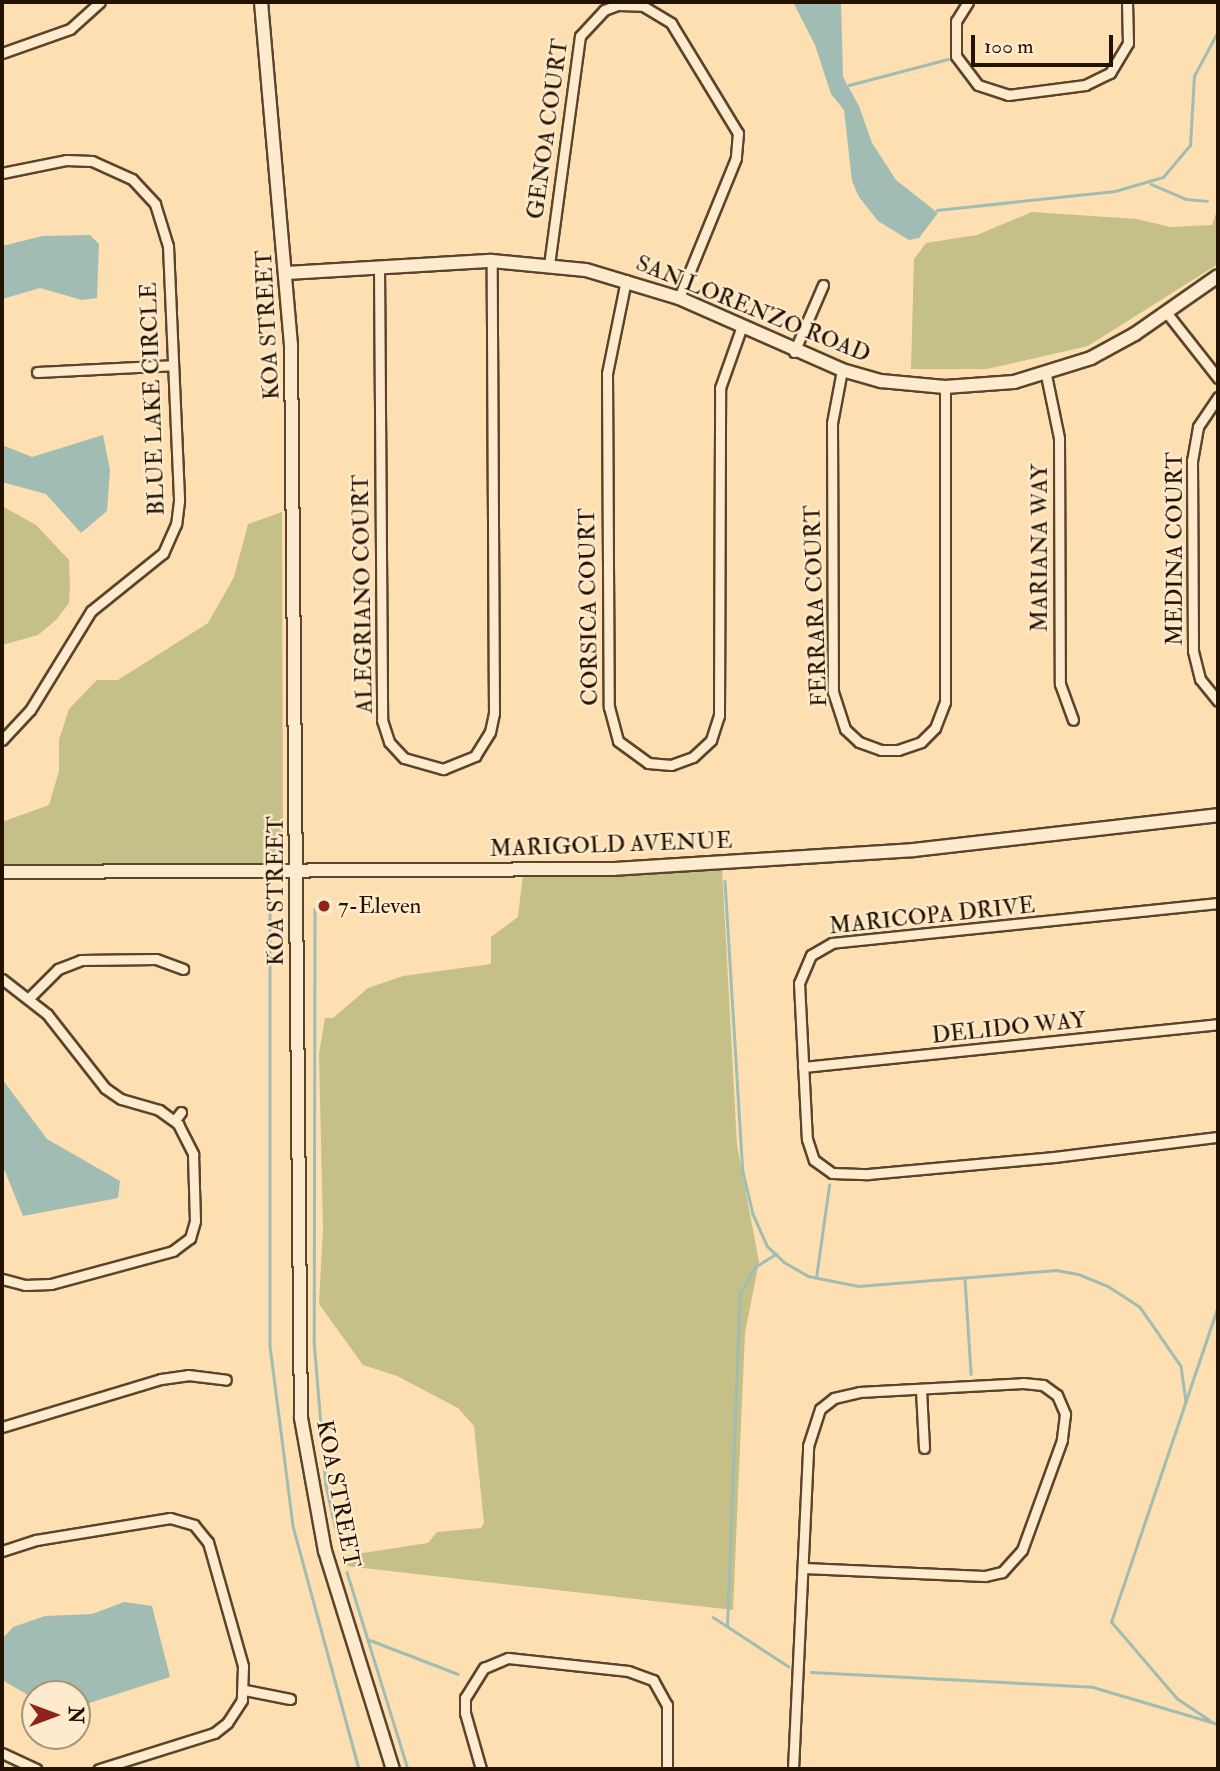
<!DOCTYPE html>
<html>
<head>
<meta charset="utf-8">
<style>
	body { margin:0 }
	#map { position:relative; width:1220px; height:1771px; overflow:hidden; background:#fddfb1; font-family:"IM FELL Double Pica",serif }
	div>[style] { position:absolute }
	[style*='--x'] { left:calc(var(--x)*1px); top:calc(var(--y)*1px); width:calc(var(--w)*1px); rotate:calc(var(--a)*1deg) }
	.green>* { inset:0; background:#c4c088 }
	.water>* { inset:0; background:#a1bcb2 }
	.stream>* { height:2.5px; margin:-1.25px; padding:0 1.25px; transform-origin:1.25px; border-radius:1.25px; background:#a1bcb2 }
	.roads { filter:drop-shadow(2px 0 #5a452c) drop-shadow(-2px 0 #5a452c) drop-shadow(0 2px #5a452c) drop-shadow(0 -2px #5a452c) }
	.street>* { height:9px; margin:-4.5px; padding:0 4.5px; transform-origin:4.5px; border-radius:4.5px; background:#feeacc }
	.secondary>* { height:12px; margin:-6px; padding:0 6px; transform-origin:6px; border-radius:6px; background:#feeacc }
	.dots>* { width:19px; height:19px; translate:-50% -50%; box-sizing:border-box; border:4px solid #feeacc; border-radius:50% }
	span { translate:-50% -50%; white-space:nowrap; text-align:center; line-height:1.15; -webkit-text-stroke:5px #feeacc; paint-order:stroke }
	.street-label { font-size:23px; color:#231200 }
	.poi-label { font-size:23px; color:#231200 }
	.left { translate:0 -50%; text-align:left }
	.frame { position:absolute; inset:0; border:4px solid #231200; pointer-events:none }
	.north { position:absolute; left:21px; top:1680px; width:70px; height:70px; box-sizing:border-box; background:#feeacc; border:2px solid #a6947a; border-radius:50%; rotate:90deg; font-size:19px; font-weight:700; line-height:28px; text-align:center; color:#231200 }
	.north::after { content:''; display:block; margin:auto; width:24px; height:32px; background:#8f2418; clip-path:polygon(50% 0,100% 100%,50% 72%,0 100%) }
	.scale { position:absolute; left:971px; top:35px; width:142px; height:32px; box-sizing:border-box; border:4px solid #231200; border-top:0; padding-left:9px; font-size:21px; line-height:24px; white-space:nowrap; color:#231200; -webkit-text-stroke:5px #feeacc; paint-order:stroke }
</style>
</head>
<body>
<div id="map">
	<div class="green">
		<i style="clip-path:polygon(1218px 207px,1218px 264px,1088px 346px,987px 369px,911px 369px,914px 259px,926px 243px,977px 235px,1032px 212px,1137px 219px,1170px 227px,1212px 225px)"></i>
		<i style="clip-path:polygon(2px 506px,36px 525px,69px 560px,70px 587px,69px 603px,56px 620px,38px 635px,2px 645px)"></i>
		<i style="clip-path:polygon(282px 512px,283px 866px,2px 867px,2px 822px,49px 805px,59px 771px,59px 740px,69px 709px,97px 680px,118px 680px,208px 623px,234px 577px,248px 524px)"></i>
		<i style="clip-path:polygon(722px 868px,737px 1145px,759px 1262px,745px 1333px,733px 1610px,346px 1566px,343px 1556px,428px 1543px,437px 1532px,481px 1528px,484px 1523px,474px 1426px,458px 1408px,397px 1376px,363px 1365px,319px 1304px,323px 1228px,319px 1054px,325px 1018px,333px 1018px,368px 988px,403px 976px,491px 964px,491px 937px,518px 917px,523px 874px)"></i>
	</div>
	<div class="water">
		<i style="clip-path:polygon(793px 2px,841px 2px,843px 77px,859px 106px,872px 143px,896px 180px,938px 213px,919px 238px,909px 240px,878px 221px,859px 197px,852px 181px,844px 110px,831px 94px,815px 45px)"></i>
		<i style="clip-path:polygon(90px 235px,99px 244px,97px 298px,82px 300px,40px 288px,2px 299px,2px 246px,43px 236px)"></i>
		<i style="clip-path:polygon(103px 435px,110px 470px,107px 511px,81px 533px,46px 494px,2px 482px,2px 445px,32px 457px)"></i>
		<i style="clip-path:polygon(2px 1079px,47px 1139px,120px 1181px,118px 1198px,23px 1216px,2px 1164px)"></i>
		<i style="clip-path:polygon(124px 1602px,152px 1606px,170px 1677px,77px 1707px,77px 1694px,35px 1694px,35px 1699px,2px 1680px,2px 1639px,13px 1627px,45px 1616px,92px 1614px)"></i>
	</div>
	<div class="stream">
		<i style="--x:849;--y:85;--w:102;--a:-14.7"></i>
		<i style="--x:1151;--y:184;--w:38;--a:23"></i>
		<i style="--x:1186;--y:199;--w:21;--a:5"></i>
		<i style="--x:937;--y:210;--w:179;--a:-6.1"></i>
		<i style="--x:1115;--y:191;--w:50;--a:-16.3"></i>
		<i style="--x:1163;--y:177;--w:42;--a:-49.8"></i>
		<i style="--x:1190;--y:145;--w:69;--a:-86.7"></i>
		<i style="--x:1194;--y:76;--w:51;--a:-61.9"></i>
		<i style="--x:725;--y:881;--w:292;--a:86.5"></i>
		<i style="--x:743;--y:1172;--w:43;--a:76.6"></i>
		<i style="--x:753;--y:1214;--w:35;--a:66"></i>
		<i style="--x:767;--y:1246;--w:23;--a:43"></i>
		<i style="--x:784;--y:1262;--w:28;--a:30"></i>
		<i style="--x:808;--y:1276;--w:51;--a:11.3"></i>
		<i style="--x:858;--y:1286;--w:199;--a:-4.6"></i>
		<i style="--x:1056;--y:1270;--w:22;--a:10"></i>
		<i style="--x:1078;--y:1274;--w:32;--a:22"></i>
		<i style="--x:1108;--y:1286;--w:38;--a:33"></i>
		<i style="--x:1140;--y:1307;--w:72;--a:55.2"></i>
		<i style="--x:1181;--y:1366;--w:36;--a:82"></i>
		<i style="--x:270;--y:902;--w:444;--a:90"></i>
		<i style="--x:270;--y:1346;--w:181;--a:82.7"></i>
		<i style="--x:293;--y:1526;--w:252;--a:74.8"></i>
		<i style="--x:315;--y:909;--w:431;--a:90.1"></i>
		<i style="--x:314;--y:1340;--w:145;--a:85.3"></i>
		<i style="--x:326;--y:1485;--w:42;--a:77.6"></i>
		<i style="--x:816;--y:1278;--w:94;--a:-82"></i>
		<i style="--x:965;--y:1280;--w:94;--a:86.3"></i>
		<i style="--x:347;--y:1572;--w:206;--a:72.8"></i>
		<i style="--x:713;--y:1617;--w:90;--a:33.2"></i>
		<i style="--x:727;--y:1626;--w:332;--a:-87.8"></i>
		<i style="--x:740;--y:1294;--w:31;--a:-61"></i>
		<i style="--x:755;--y:1267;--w:25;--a:-32"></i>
		<i style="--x:370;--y:1640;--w:94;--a:21.1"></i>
		<i style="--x:811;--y:1672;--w:282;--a:3"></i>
		<i style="--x:1093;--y:1687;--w:130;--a:16.5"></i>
		<i style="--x:1210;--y:1721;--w:40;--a:-146"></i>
		<i style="--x:1177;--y:1699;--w:101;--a:-130.6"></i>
		<i style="--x:1111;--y:1622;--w:335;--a:-71.3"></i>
	</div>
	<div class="roads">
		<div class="street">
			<i style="--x:968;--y:2;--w:22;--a:122"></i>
			<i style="--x:956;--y:21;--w:35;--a:90"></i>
			<i style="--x:956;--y:56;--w:36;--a:53"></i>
			<i style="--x:978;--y:85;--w:32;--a:18"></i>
			<i style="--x:1008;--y:95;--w:78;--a:-7.4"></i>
			<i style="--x:1085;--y:85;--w:28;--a:-26"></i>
			<i style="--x:1110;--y:73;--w:35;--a:-59"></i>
			<i style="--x:1128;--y:43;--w:41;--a:-91.4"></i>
			<i style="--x:2;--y:53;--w:72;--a:-19.4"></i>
			<i style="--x:70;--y:29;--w:40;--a:-42"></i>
			<i style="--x:2;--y:173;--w:65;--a:-11.5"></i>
			<i style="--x:66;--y:160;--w:26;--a:2"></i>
			<i style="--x:92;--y:161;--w:44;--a:24.2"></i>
			<i style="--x:132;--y:179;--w:34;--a:47"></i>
			<i style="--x:155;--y:204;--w:44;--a:72.8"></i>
			<i style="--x:168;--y:246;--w:255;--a:87.5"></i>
			<i style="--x:179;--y:501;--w:23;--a:97"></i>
			<i style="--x:176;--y:524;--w:32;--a:114"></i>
			<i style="--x:163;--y:553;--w:92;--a:141.1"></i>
			<i style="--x:91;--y:611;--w:116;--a:121.6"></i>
			<i style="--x:30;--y:710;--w:41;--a:133"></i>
			<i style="--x:549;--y:265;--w:231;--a:-82.3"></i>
			<i style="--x:580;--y:36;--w:35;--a:-47"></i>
			<i style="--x:604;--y:10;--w:15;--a:-20"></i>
			<i style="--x:618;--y:5;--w:25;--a:2"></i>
			<i style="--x:643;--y:6;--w:33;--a:31"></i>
			<i style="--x:671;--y:23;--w:129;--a:58.7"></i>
			<i style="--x:738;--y:133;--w:25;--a:95"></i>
			<i style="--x:736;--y:158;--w:151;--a:112.2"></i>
			<i style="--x:379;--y:266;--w:454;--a:89.6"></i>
			<i style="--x:382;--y:720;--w:23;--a:72"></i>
			<i style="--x:389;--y:742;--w:22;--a:47"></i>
			<i style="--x:404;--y:758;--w:41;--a:15.8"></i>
			<i style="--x:443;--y:769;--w:35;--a:-22"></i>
			<i style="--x:475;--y:756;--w:28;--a:-58"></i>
			<i style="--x:490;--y:732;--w:19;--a:-78"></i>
			<i style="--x:494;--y:713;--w:452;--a:-90.3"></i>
			<i style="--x:626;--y:280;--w:95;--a:101.5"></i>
			<i style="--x:607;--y:373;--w:334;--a:89.7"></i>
			<i style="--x:609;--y:707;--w:35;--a:75"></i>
			<i style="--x:618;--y:741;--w:37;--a:36"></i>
			<i style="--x:648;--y:763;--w:23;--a:5"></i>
			<i style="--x:671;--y:765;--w:23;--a:-20"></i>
			<i style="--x:693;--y:757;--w:25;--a:-43"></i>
			<i style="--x:711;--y:740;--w:25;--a:-72"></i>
			<i style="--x:719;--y:716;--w:328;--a:-89.8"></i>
			<i style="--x:720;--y:388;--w:66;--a:-70.5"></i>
			<i style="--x:1166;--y:312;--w:84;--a:51.8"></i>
			<i style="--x:794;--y:352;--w:73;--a:-66.6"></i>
			<i style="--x:842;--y:370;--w:54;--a:100.7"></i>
			<i style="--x:832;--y:423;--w:269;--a:89.8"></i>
			<i style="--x:833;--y:692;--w:39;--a:72"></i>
			<i style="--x:845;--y:729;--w:19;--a:43"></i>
			<i style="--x:859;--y:742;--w:23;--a:20"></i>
			<i style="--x:881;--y:750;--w:17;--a:0"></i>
			<i style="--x:898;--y:750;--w:24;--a:-19"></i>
			<i style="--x:921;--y:742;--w:20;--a:-45"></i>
			<i style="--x:935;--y:728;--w:28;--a:-69"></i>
			<i style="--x:945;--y:702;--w:315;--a:-90"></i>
			<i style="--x:37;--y:372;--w:136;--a:-2.9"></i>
			<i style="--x:1046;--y:375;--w:64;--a:78.3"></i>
			<i style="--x:1059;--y:438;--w:246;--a:89.8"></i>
			<i style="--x:1060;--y:684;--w:38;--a:70"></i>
			<i style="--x:1218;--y:397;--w:36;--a:124"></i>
			<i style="--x:1198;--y:427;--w:34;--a:100"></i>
			<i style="--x:1192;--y:460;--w:191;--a:89.7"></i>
			<i style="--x:1193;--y:651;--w:29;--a:76"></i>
			<i style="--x:1200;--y:679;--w:28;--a:51"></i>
			<i style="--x:1218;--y:903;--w:388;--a:174.1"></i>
			<i style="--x:832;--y:943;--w:24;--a:150"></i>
			<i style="--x:811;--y:955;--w:30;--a:113"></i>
			<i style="--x:799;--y:983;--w:156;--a:87.1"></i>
			<i style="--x:807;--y:1139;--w:22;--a:72"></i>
			<i style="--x:814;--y:1160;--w:22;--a:36"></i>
			<i style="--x:832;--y:1173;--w:36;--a:2"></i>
			<i style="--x:868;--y:1174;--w:187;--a:-5.2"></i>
			<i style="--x:1054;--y:1157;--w:165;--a:-7"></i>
			<i style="--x:2;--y:979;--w:57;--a:37.9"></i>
			<i style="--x:47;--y:1014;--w:94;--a:51.9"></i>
			<i style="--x:105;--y:1088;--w:19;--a:35"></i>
			<i style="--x:121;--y:1099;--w:40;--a:16"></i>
			<i style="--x:159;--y:1110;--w:24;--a:36"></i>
			<i style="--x:178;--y:1124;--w:34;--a:63"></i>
			<i style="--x:193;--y:1154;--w:67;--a:88.3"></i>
			<i style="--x:195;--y:1221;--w:18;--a:106"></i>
			<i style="--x:190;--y:1238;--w:21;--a:143"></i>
			<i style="--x:173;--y:1251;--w:126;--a:164.9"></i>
			<i style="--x:51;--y:1284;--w:26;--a:178"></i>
			<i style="--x:25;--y:1285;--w:24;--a:-165"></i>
			<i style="--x:30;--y:997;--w:40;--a:-45"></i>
			<i style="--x:58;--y:969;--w:25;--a:-21"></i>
			<i style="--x:81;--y:960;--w:75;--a:-0.8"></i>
			<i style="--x:156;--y:959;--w:29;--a:20"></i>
			<i style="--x:803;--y:1067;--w:417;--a:-5.9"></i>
			<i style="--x:175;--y:1120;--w:10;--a:-53"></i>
			<i style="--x:921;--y:1390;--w:58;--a:87"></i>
			<i style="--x:2;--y:1427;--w:166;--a:-16.8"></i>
			<i style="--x:161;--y:1379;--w:27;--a:-8"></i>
			<i style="--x:188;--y:1375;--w:38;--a:7"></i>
			<i style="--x:2;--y:1551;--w:36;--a:-18"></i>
			<i style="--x:36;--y:1540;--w:136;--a:-9.3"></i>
			<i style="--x:170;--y:1518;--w:25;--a:16"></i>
			<i style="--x:194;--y:1525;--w:22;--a:51"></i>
			<i style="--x:208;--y:1542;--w:129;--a:74.2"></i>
			<i style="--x:243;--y:1666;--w:34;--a:92"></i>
			<i style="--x:242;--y:1700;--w:27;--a:123"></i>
			<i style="--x:227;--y:1723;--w:16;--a:142"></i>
			<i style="--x:214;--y:1733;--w:121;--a:162.6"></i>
			<i style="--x:245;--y:1690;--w:46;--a:11.3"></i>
			<i style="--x:2;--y:1753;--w:38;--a:25"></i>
			<i style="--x:481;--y:1769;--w:58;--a:-105.9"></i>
			<i style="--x:465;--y:1713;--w:15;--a:-90"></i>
			<i style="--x:465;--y:1698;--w:36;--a:-58"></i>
			<i style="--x:484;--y:1668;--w:26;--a:-23"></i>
			<i style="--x:508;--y:1658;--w:121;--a:6.2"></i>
			<i style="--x:628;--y:1671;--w:27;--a:20"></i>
			<i style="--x:653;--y:1680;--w:29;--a:61"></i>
			<i style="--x:667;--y:1705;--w:64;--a:90"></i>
			<i style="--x:793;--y:1769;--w:323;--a:-87.3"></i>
			<i style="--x:808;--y:1446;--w:39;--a:-72"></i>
			<i style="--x:820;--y:1409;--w:18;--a:-38"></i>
			<i style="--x:834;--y:1398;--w:26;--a:-13"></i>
			<i style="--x:859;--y:1392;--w:164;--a:-3.1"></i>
			<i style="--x:1023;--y:1383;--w:20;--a:6"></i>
			<i style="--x:1043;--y:1385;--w:17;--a:36"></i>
			<i style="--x:1057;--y:1395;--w:21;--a:67"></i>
			<i style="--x:1065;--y:1414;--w:26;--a:97"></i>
			<i style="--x:1062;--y:1440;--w:117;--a:110"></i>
			<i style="--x:1022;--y:1550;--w:30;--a:132"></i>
			<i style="--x:1002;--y:1572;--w:17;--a:167"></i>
			<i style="--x:985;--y:1576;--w:182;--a:-177.5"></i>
		</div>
		<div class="secondary">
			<i style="--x:261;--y:2;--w:344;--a:85"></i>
			<i style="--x:291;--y:345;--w:1073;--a:89.47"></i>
			<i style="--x:301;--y:1418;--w:135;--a:79.8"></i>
			<i style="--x:325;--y:1551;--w:228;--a:72.7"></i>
			<i style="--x:287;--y:273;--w:205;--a:-3.4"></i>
			<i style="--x:492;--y:261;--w:94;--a:5.5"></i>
			<i style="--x:586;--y:270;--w:97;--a:16.8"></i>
			<i style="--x:679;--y:298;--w:178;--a:23.8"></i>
			<i style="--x:842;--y:370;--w:41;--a:15.8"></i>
			<i style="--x:881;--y:381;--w:64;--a:5.4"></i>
			<i style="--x:945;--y:387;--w:69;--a:-4.1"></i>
			<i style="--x:1014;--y:382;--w:81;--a:-17.3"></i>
			<i style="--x:1091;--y:358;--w:50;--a:-28.6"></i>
			<i style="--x:1135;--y:334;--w:101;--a:-34.9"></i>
			<i style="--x:2;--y:872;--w:611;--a:-0.28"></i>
			<i style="--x:613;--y:869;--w:301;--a:-3.6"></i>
			<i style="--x:913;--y:850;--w:307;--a:-6.5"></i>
		</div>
	</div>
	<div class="dots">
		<i style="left:324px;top:906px;background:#8f2418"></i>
	</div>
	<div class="street-label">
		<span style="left:548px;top:129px;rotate:-82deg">GENOA COURT</span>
		<span style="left:753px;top:309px;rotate:22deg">SAN LORENZO ROAD</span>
		<span style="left:268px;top:325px;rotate:-93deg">KOA STREET</span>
		<span style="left:153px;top:399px;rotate:-92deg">BLUE LAKE CIRCLE</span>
		<span style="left:1040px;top:548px;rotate:-90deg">MARIANA WAY</span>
		<span style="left:1175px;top:549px;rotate:-90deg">MEDINA COURT</span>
		<span style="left:363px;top:594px;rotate:-91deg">ALEGRIANO COURT</span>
		<span style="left:816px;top:606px;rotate:-92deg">FERRARA COURT</span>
		<span style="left:589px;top:607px;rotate:-91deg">CORSICA COURT</span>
		<span style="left:611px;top:845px;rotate:-2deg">MARIGOLD AVENUE</span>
		<span style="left:276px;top:891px;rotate:-90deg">KOA STREET</span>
		<span style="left:932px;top:916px;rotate:-6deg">MARICOPA DRIVE</span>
		<span style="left:1009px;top:1028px;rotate:-6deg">DELIDO WAY</span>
		<span style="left:338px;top:1494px;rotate:79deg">KOA STREET</span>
	</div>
	<div class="poi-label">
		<span class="left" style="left:338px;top:906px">7-Eleven</span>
	</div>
	<div class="frame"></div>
	<div class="north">N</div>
	<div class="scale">100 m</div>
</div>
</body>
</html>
